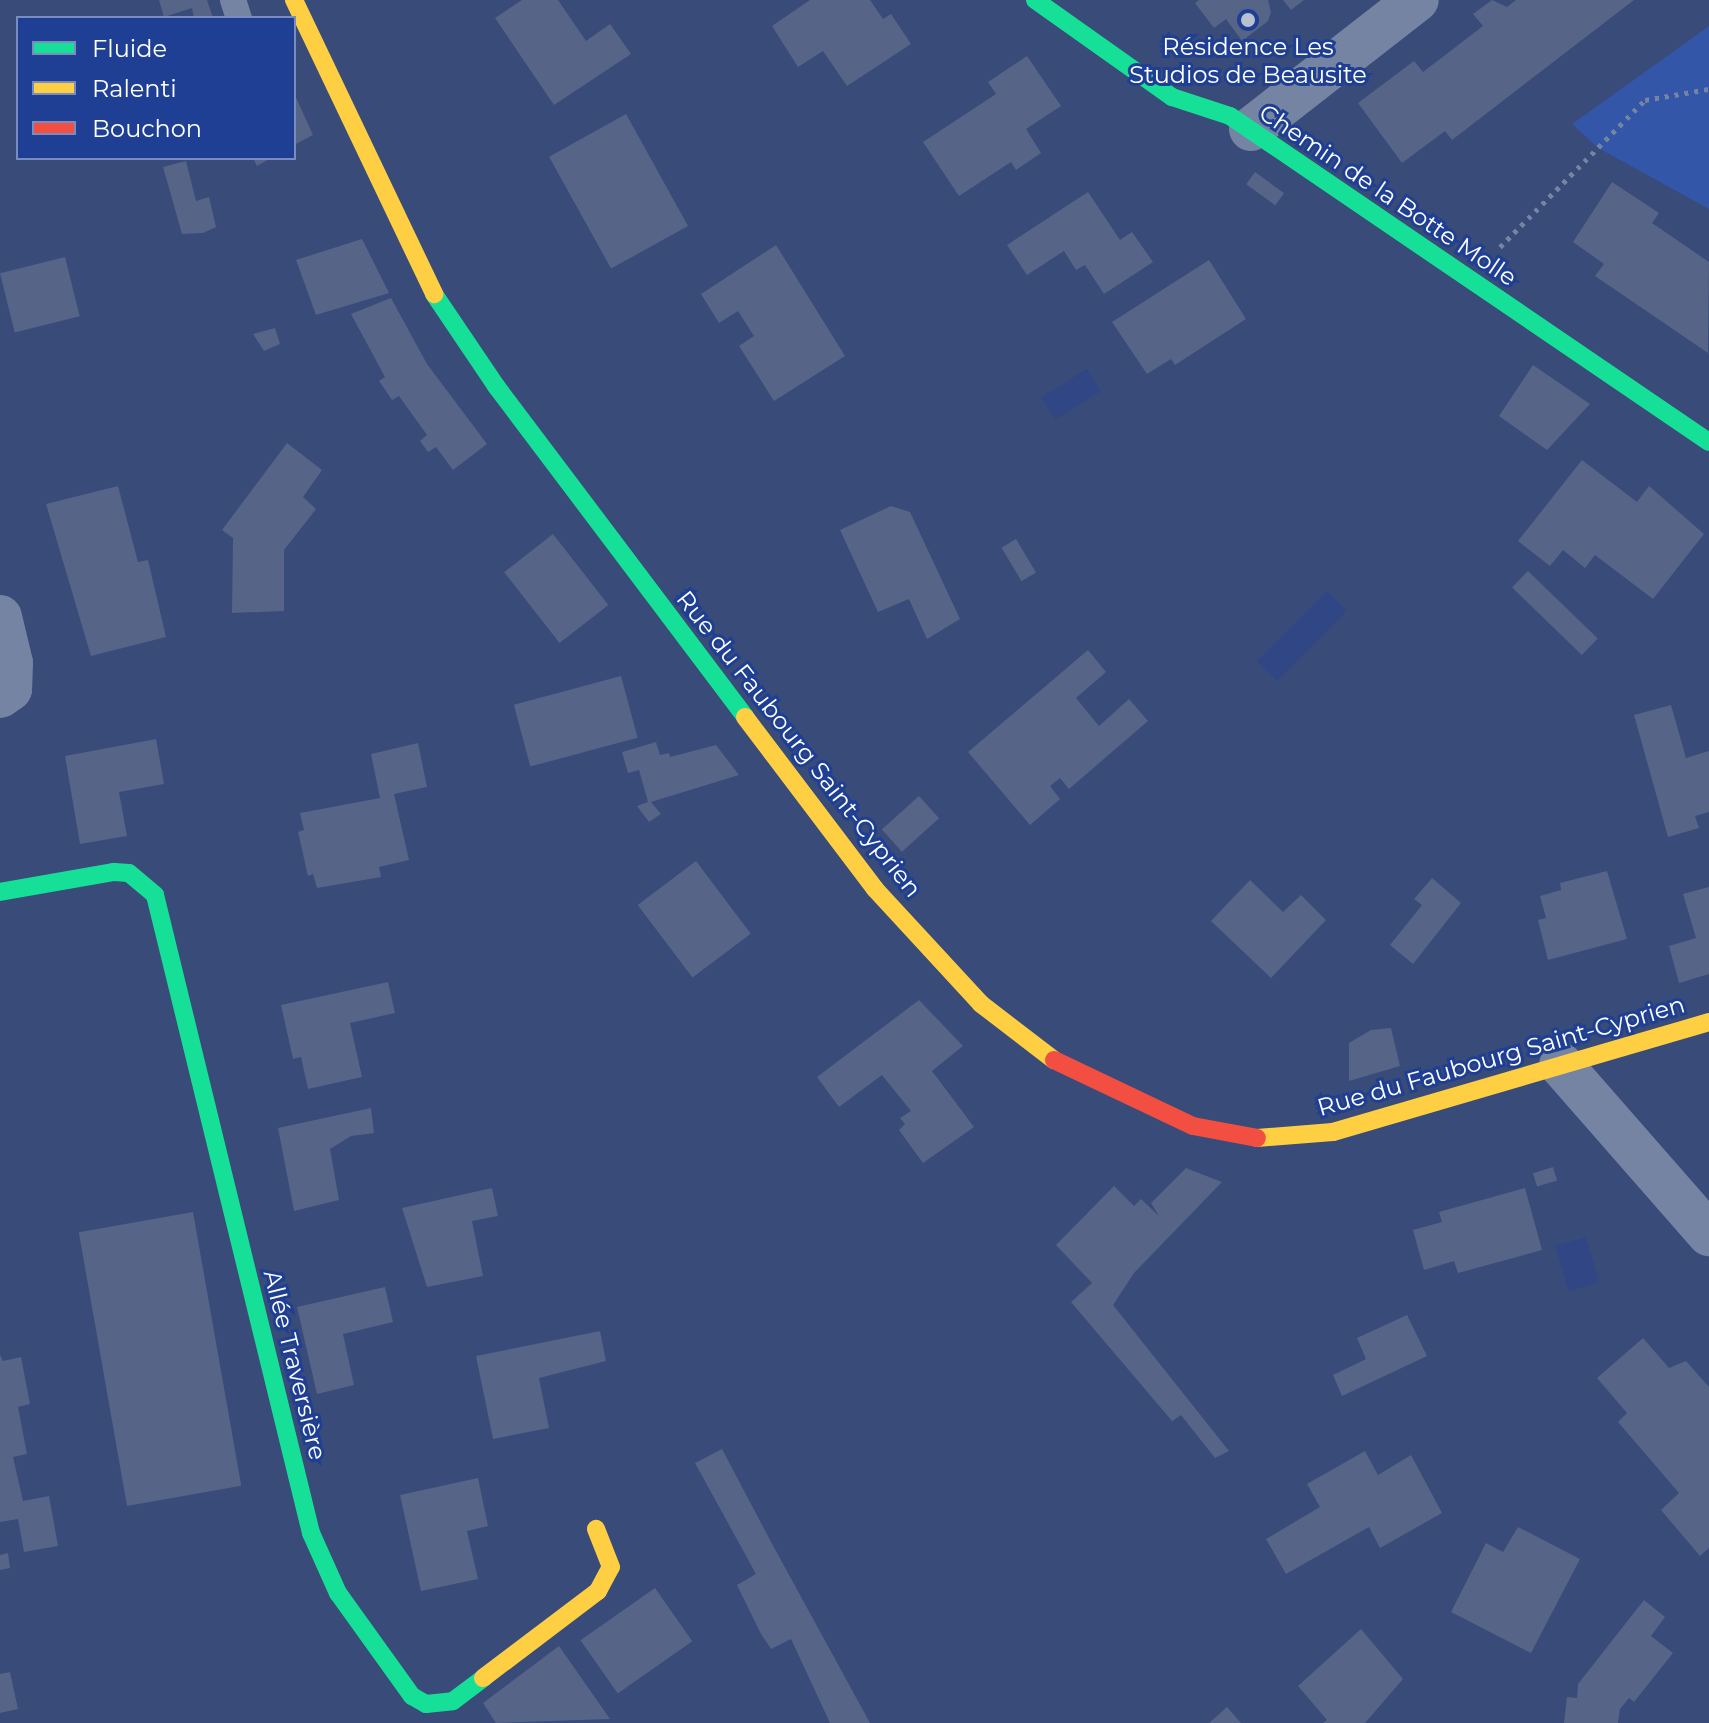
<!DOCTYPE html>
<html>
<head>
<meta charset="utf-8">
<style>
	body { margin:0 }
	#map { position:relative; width:1709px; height:1723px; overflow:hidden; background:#394b78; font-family:Montserrat,sans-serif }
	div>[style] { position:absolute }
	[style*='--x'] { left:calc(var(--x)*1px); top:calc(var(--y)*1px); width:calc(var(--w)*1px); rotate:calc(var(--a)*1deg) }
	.green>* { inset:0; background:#3356a8 }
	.water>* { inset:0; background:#314785; transform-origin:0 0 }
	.building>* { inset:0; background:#556487; transform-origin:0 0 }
	.path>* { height:5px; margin-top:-2.5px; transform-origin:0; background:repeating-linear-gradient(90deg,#7684a3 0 4px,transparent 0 10px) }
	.lane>* { height:26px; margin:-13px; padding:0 13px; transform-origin:13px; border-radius:13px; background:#7684a3 }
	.street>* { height:44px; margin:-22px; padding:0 22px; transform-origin:22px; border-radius:22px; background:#7684a3 }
	.fast>* { height:18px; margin:-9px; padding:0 9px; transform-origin:9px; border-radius:9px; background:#16e098 }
	.slow>* { height:18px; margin:-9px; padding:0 9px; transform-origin:9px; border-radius:9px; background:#ffcf43 }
	.jam>* { height:18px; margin:-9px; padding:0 9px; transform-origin:9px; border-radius:9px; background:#f24e42 }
	.dots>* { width:22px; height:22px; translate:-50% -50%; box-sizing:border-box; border:4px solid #1e3f93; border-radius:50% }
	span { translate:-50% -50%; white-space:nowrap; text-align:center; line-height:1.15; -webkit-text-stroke:6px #1e3f93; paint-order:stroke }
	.poi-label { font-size:24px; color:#fff }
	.street-label { font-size:24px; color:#fff }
	.legend { position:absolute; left:16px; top:16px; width:280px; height:144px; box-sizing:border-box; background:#1e3f93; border:2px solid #788cbe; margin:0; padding:10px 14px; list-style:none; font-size:24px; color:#fff }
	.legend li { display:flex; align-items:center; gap:16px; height:40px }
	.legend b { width:40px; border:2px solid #788cbe }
</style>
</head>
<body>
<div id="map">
	<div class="green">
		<i style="clip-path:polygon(1709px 26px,1709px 209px,1598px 148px,1572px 124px)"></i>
	</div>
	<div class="water">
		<i style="left:1087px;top:369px;width:26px;height:54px;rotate:58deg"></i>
		<i style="left:1327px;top:591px;width:28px;height:99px;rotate:45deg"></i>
		<i style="left:1586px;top:1237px;width:47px;height:32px;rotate:74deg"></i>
	</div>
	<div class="building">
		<i style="clip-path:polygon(159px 0,207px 0,213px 18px,194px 18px,192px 8px,164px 17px)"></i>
		<i style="clip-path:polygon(522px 0,558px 0,586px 41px,610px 24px,631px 54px,554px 105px,495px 18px)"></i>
		<i style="clip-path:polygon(810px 0,870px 0,883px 19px,891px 14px,911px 44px,847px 86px,823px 51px,798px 67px,772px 26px)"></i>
		<i style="clip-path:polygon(1199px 0,1268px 0,1271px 12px,1268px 21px,1242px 41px,1226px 19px,1214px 28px,1195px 3px)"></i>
		<i style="clip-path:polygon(1283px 0,1304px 0,1291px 10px)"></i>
		<i style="clip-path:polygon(1492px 0,1507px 7px,1516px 0,1634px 0,1452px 140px,1445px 131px,1402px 163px,1358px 103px,1414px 61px,1423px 72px,1483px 26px,1473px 14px)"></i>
		<i style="clip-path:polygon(1027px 56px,1061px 106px,1026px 129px,1041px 153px,1016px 170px,1011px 162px,959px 196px,923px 142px,996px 94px,988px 82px)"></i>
		<i style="clip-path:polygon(294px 93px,313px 135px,294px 145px)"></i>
		<i style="left:626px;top:114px;width:128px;height:88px;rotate:61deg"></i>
		<i style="clip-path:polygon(253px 158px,271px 158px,257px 166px)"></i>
		<i style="clip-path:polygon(186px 161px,196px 201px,209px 197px,216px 227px,203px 233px,182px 234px,163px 167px)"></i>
		<i style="left:1255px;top:172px;width:36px;height:15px;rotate:36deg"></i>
		<i style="clip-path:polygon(1612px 182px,1659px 213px,1652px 223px,1709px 262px,1708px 353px,1595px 276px,1604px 264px,1573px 242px)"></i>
		<i style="clip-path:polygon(1088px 192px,1120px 240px,1132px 232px,1153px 262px,1104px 294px,1085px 265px,1076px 270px,1064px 251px,1027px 275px,1007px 245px)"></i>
		<i style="clip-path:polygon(362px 239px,389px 293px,316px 315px,296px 260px)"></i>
		<i style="clip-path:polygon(776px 245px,845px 356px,774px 401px,739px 346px,754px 336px,738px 311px,719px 323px,701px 294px)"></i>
		<i style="left:65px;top:257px;width:61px;height:67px;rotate:76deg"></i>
		<i style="clip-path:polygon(1209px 260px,1246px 319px,1175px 365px,1171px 359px,1147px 374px,1112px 322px)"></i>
		<i style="clip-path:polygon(391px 298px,427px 364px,487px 444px,453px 470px,436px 447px,428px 452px,420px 441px,427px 435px,399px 396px,392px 400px,379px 381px,385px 377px,351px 314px)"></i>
		<i style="clip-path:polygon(275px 328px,280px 344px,264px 351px,253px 334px)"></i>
		<i style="clip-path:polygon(1533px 365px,1590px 404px,1547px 450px,1499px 416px)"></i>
		<i style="clip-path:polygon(287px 443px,322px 470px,303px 497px,316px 509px,284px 550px,284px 611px,232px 613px,233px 538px,222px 530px)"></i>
		<i style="clip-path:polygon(1582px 460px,1637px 502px,1649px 486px,1704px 534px,1653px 599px,1595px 555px,1585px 568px,1563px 550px,1550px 566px,1518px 541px)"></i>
		<i style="clip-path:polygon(118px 486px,138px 562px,148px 560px,166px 637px,91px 656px,46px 504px)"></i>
		<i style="clip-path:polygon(891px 506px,910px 512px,960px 619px,927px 639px,909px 599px,878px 612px,840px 530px)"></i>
		<i style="left:553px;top:534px;width:90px;height:62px;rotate:52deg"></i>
		<i style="left:1016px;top:539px;width:39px;height:17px;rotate:59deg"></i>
		<i style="left:1528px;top:571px;width:97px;height:23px;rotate:44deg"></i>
		<i style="clip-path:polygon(1088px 650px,1106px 672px,1076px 698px,1099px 726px,1129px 699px,1148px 721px,1069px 789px,1060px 778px,1050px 786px,1060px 799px,1030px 825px,968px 752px)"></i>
		<i style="left:621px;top:676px;width:64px;height:111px;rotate:75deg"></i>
		<i style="clip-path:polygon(1671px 705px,1686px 758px,1709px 751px,1709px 812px,1695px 816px,1699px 828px,1668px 837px,1634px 715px)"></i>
		<i style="clip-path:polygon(156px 739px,164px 784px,119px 792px,127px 836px,80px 844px,65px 756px)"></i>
		<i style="clip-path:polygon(656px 742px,660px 755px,669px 753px,670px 757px,716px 745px,739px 775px,651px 802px,661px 814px,649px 822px,637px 806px,648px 802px,639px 770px,628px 773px,622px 752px)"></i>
		<i style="clip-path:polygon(418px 743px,427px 787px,394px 794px,409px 860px,379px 867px,381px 877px,317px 888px,313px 874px,308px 876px,298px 832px,304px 830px,300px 813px,380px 798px,371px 754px)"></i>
		<i style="left:919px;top:796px;width:30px;height:50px;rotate:48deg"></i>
		<i style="left:696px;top:861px;width:91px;height:73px;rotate:53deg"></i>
		<i style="clip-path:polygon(1607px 871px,1627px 939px,1548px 960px,1538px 920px,1546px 918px,1540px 896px,1561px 890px,1560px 883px)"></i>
		<i style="clip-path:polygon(1432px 878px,1461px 903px,1413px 964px,1390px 945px,1422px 905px,1414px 899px)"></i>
		<i style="clip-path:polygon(1250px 880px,1283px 912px,1301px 895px,1326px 920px,1271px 978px,1211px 921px)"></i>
		<i style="clip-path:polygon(1709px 887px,1709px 974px,1679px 983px,1669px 946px,1696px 938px,1683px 894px)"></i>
		<i style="clip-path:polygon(388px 982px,395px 1013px,350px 1023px,362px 1077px,308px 1089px,301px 1057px,293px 1059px,281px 1005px)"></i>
		<i style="clip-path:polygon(919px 1000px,963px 1046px,932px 1071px,974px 1127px,923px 1163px,899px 1130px,905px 1124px,900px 1118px,911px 1111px,882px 1075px,839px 1107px,817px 1077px)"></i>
		<i style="clip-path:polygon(1391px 1028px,1400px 1066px,1349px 1081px,1349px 1043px,1371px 1030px)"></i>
		<i style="clip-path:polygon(371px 1108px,374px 1133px,351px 1136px,330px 1149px,339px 1200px,294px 1211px,278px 1128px)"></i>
		<i style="left:1553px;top:1167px;width:14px;height:21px;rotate:73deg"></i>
		<i style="clip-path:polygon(1186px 1168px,1222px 1182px,1134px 1273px,1113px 1305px,1229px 1451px,1215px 1458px,1181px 1415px,1172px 1421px,1071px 1302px,1092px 1283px,1056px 1245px,1114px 1186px,1134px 1206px,1141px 1199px,1159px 1216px,1151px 1203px)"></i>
		<i style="clip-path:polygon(492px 1188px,498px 1216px,472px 1221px,483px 1276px,427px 1287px,402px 1208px)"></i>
		<i style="clip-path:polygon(1525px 1188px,1542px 1250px,1458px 1273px,1454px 1261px,1424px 1270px,1413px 1230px,1442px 1222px,1439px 1212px)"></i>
		<i style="left:193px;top:1212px;width:278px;height:116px;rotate:80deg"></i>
		<i style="clip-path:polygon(385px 1287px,393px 1322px,343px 1334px,354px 1385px,317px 1394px,297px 1307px)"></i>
		<i style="clip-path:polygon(1407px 1315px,1427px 1356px,1342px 1396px,1333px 1375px,1366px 1359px,1357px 1338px)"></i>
		<i style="clip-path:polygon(600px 1331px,606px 1361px,539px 1378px,549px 1428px,493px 1439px,476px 1356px)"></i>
		<i style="clip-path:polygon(1643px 1338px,1669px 1368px,1686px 1361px,1709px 1387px,1709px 1548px,1700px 1556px,1661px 1510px,1679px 1493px,1618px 1422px,1627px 1413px,1597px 1378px)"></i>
		<i style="clip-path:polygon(0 1355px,3px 1361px,21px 1357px,30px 1404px,18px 1407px,27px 1454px,13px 1457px,23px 1501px,49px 1496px,58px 1546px,24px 1552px,18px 1519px,0 1522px)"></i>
		<i style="clip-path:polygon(722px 1449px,770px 1540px,870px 1723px,830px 1723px,791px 1639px,771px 1649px,761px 1634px,737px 1585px,756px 1574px,695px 1463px)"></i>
		<i style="clip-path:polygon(1365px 1451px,1378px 1475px,1411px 1455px,1442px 1513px,1380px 1548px,1369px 1527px,1286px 1574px,1266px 1539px,1320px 1507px,1307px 1484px)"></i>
		<i style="clip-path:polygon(478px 1478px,488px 1526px,467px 1531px,478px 1579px,421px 1591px,400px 1495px)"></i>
		<i style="clip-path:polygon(1518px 1527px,1580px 1559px,1531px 1653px,1451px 1612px,1486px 1543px,1503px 1552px)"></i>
		<i style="clip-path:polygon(8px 1553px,10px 1568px,0 1570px,0 1555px)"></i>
		<i style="left:655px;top:1588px;width:65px;height:91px;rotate:55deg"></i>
		<i style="clip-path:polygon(1644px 1600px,1665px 1617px,1651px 1636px,1673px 1653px,1634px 1702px,1629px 1698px,1620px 1709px,1618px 1723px,1564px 1723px,1567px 1697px,1577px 1698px,1578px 1684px)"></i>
		<i style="clip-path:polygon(1361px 1629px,1403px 1679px,1365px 1723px,1323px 1723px,1327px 1720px,1298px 1686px)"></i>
		<i style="clip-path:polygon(559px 1646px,610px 1719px,496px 1723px,483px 1703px)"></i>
		<i style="clip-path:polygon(10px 1672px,18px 1709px,0 1713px,0 1674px)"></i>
		<i style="clip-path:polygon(1227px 1707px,1241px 1723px,1209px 1723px)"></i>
	</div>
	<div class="path">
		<i style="--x:1500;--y:247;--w:206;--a:-45.4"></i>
		<i style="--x:1645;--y:100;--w:65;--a:-9.8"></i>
	</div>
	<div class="lane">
		<i style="--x:233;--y:0;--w:19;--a:72"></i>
	</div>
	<div class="street">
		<i style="--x:1251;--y:129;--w:210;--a:-37.9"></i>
		<i style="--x:0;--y:617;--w:47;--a:76.6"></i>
		<i style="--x:11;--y:663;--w:26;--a:92"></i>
		<i style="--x:10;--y:689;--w:12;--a:145"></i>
		<i style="--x:1561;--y:1065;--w:225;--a:48.8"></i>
	</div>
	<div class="fast">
		<i style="--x:1035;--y:0;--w:168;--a:35.3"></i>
		<i style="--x:1172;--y:97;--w:61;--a:18.1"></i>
		<i style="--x:1230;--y:116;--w:579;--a:34.24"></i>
		<i style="--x:434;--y:294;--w:111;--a:56"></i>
		<i style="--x:496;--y:386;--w:414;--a:53"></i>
		<i style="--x:0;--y:892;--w:116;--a:-10"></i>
		<i style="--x:114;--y:872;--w:15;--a:4"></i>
		<i style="--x:129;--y:873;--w:34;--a:40"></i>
		<i style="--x:155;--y:895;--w:657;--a:76.26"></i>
		<i style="--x:311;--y:1533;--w:66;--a:65.8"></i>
		<i style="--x:338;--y:1593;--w:127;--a:54.3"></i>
		<i style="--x:412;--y:1696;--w:16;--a:30"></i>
		<i style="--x:426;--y:1704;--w:27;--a:-6"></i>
		<i style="--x:453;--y:1701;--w:38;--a:-37"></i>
	</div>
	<div class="slow">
		<i style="--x:294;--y:0;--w:326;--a:64.5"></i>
		<i style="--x:745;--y:717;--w:216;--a:52.9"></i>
		<i style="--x:875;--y:889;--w:156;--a:47.3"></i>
		<i style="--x:981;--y:1004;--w:92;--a:37.5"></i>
		<i style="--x:1257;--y:1138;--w:76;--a:-4.5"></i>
		<i style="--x:1333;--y:1132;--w:392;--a:-16.3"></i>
		<i style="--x:483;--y:1678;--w:144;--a:-37.1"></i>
		<i style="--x:598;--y:1591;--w:27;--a:-62"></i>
		<i style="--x:611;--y:1567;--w:41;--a:-111.5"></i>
	</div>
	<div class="jam">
		<i style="--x:1054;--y:1060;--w:154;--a:25.4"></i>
		<i style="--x:1193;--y:1126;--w:65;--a:10.6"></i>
	</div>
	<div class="dots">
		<i style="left:1248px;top:20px;background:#bac0d0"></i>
	</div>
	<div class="poi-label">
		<span style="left:1248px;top:61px">Résidence Les<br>Studios de Beausite</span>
	</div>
	<div class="street-label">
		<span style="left:1388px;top:195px;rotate:34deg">Chemin de la Botte Molle</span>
		<span style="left:799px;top:744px;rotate:52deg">Rue du Faubourg Saint-Cyprien</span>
		<span style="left:1501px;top:1056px;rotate:-16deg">Rue du Faubourg Saint-Cyprien</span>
		<span style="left:295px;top:1365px;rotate:76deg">Allée Traversière</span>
	</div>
	<ul class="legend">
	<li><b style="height:10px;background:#16e098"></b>Fluide</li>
	<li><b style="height:10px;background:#ffcf43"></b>Ralenti</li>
	<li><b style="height:10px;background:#f24e42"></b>Bouchon</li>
	</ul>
</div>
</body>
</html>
